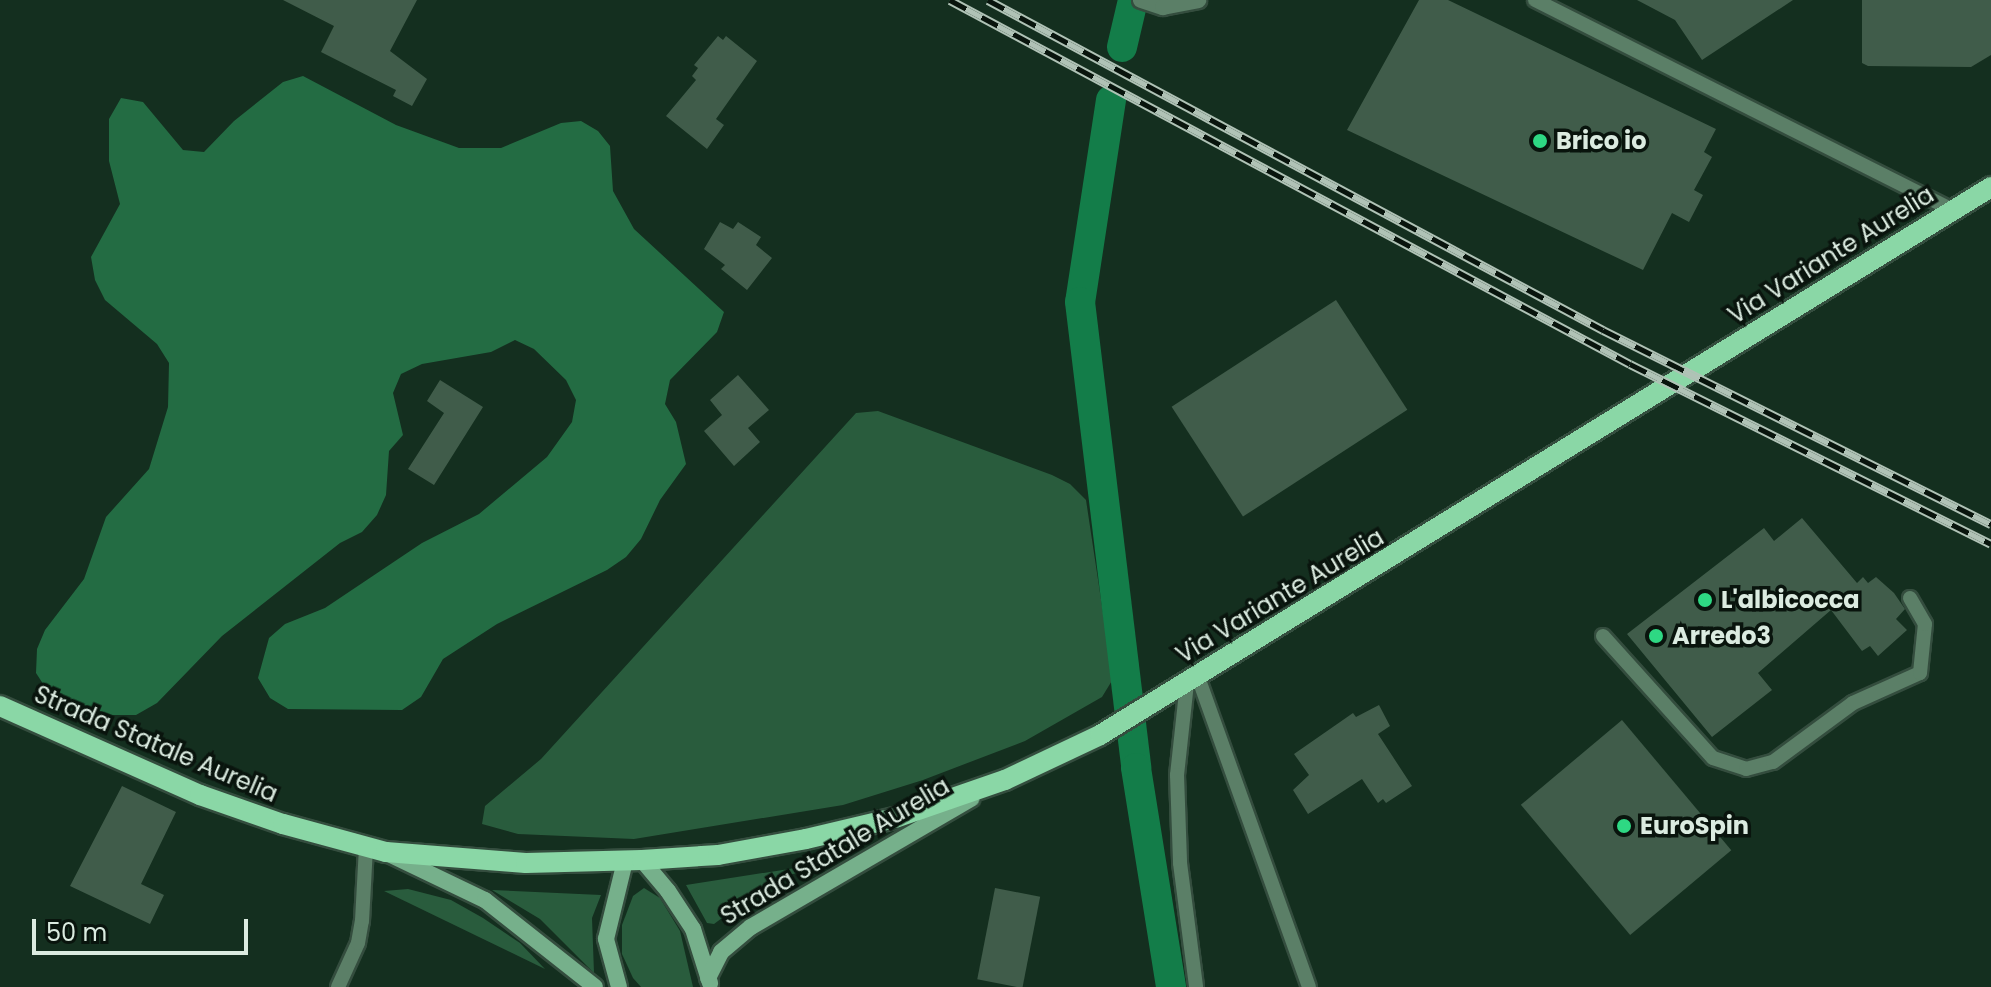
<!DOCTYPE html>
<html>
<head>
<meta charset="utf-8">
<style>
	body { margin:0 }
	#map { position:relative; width:1991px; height:987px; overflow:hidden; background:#142f1f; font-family:Poppins,sans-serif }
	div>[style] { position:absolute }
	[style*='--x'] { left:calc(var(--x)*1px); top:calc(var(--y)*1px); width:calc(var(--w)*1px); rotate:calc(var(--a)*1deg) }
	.green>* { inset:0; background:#295c3d }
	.forest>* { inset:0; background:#236c43 }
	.canal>* { height:30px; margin:-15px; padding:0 15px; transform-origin:15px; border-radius:15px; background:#137d49 }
	.building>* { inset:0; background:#405c4a; transform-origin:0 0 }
	.roads { filter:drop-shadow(2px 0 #344d3e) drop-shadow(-2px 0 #344d3e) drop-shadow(0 2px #344d3e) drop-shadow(0 -2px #344d3e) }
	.service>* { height:14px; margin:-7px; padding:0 7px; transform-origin:7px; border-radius:7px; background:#5b7f67 }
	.minor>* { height:16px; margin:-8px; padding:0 8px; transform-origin:8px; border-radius:8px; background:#5b7f67 }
	.secondary>* { height:16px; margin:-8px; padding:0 8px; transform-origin:8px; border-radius:8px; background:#76b08b }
	.primary>* { height:20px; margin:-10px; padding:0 10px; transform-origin:10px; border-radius:10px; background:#8ad7a6 }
	.rail>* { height:9px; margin-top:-4.5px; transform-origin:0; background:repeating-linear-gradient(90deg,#09140d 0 18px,#b0c2b6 0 36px); box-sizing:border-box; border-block:2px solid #b0c2b6 }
	.dots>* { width:22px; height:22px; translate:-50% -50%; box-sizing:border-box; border:4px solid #09140d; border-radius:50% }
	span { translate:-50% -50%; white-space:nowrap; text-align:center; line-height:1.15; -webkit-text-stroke:7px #09140d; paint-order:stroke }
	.poi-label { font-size:24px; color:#dbebe0; font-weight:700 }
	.left { translate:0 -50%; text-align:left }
	.street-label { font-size:24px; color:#dbebe0 }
	.scale { position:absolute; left:32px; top:919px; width:216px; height:36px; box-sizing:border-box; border:4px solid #dbebe0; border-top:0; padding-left:10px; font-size:24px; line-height:28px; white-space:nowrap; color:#dbebe0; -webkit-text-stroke:6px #09140d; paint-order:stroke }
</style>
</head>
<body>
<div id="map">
	<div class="green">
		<i style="clip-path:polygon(878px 411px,1052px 475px,1070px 484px,1086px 500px,1113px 679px,1102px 697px,1025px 741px,923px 780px,843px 805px,634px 839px,518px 834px,482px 824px,485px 806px,541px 759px,856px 413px)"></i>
		<i style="clip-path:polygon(827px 863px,790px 875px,746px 900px,714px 924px,707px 923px,686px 885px)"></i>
		<i style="clip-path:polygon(644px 888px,660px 898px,680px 931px,693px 987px,641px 987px,633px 978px,622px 954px,622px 925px,633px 896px)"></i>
		<i style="clip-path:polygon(408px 889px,451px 900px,483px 918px,520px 943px,545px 969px,384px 891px)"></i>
		<i style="clip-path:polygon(492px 890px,601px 895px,592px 918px,594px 973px,540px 919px)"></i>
	</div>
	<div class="forest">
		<i style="clip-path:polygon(303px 76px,396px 125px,459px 148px,501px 148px,561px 123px,581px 121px,598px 131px,610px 146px,613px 191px,634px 229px,724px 312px,717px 332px,670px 380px,665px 404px,676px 422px,686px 464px,660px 500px,641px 539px,626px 557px,607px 570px,497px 624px,443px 659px,421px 697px,402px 710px,288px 709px,270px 698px,258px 678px,269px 638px,285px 624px,325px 608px,422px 543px,479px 514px,547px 457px,572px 422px,576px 400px,566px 380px,534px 349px,515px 340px,491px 352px,422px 364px,401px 374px,393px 393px,403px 435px,389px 451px,386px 495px,377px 515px,362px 532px,340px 543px,222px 636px,157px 703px,136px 715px,112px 715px,49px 693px,36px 673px,37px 649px,45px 630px,84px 579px,106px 517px,149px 469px,168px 407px,169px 363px,157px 344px,105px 300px,95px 280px,91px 257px,120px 204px,109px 161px,109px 119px,121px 98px,143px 102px,183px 150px,204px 152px,234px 121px,283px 82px)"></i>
	</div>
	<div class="canal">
		<i style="--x:1122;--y:47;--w:48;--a:-76.8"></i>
		<i style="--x:1111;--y:100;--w:204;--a:98.7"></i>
		<i style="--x:1080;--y:302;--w:469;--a:83.1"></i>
		<i style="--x:1136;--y:768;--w:222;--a:80.9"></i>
	</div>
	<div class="building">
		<i style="clip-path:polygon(283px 0,417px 0,390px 51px,427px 79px,412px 106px,393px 96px,396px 90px,321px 52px,334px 26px)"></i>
		<i style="clip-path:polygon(1419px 0,1448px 0,1716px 129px,1704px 152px,1712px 157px,1694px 190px,1703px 195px,1689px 222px,1672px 213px,1643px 270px,1347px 130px)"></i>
		<i style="clip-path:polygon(1637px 0,1793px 0,1702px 60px,1675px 20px)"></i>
		<i style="clip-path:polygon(1862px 0,1991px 0,1991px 55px,1971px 67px,1868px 66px,1862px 63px)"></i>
		<i style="clip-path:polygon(718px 36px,723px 40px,726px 36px,757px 61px,716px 119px,724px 125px,707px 149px,666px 116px,696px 80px,692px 76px,698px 68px,694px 65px)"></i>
		<i style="clip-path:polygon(720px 222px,733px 229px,738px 222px,761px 237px,756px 245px,772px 258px,747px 290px,721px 269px,725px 265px,704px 249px)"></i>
		<i style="left:1336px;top:300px;width:131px;height:196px;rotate:57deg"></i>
		<i style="clip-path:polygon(738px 375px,769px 410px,748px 428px,760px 442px,734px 466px,704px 431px,722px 415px,710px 400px)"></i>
		<i style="clip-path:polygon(440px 380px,483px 407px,434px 485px,408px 469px,444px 413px,427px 401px)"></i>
		<i style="clip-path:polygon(1802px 518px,1857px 583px,1863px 577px,1868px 583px,1876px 577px,1894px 593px,1905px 609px,1896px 619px,1907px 630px,1878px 656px,1870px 646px,1862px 651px,1831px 610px,1758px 673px,1772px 690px,1712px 737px,1627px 634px,1764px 528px,1774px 541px)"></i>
		<i style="clip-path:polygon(1379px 705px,1390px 726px,1378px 734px,1412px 786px,1386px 803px,1383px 799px,1378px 803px,1362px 779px,1308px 814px,1293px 790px,1309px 775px,1294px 754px,1353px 713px,1356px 717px)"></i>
		<i style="left:1622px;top:720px;width:170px;height:132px;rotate:50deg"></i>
		<i style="clip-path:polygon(122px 786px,176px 812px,141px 884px,164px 895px,150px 924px,70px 886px)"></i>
		<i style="left:995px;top:888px;width:46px;height:93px;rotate:11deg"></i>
	</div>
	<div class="roads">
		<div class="service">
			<i style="--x:1535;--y:0;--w:467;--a:26.7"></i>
			<i style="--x:1603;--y:636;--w:164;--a:48"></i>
			<i style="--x:1713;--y:758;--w:35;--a:18"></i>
			<i style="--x:1746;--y:769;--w:28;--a:-15"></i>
			<i style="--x:1773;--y:762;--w:99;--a:-36.4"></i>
			<i style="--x:1853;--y:703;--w:73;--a:-24.1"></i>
			<i style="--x:1920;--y:673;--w:49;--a:-84.2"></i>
			<i style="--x:1925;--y:624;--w:30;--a:-120"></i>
			<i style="--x:1198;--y:677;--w:329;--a:70.3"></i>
			<i style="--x:1187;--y:683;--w:93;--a:96.2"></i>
			<i style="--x:1177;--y:775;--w:88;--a:88"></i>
			<i style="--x:1180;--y:863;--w:125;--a:82.6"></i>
			<i style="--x:338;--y:987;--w:48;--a:-65.6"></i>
			<i style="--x:358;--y:943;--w:22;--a:-80"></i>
			<i style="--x:362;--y:921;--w:75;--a:-86.9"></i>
		</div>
		<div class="minor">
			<i style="--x:1141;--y:0;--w:23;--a:18"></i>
			<i style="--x:1163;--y:7;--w:36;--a:-11"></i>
		</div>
		<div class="secondary">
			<i style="--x:391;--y:855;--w:104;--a:25.6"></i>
			<i style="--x:485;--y:900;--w:140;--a:38.3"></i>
			<i style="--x:642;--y:860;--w:40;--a:50"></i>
			<i style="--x:668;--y:891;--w:45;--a:56.7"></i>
			<i style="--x:693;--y:929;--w:57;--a:72.5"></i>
			<i style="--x:708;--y:978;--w:29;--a:-63"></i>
			<i style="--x:721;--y:952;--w:39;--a:-40"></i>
			<i style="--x:751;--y:927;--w:255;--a:-30.2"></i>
			<i style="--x:619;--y:987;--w:50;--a:-105.2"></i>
			<i style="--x:606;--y:939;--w:80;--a:-76.3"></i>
		</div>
		<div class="primary">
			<i style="--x:0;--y:706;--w:219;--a:24"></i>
			<i style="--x:200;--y:795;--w:88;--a:19.3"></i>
			<i style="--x:283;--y:824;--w:107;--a:15.2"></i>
			<i style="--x:386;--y:852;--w:140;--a:4.5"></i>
			<i style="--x:526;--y:863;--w:116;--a:-1.5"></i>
			<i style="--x:642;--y:860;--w:76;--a:-3.8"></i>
			<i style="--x:718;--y:855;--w:89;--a:-10.3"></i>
			<i style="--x:806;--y:839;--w:91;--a:-13.3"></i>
			<i style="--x:895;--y:818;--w:116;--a:-19.1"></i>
			<i style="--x:1005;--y:780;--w:105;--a:-25.3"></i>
			<i style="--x:1100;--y:735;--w:1046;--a:-31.59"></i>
		</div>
	</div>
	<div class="rail">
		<i style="--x:950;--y:0;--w:771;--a:28.16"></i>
		<i style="--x:1630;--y:364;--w:403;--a:26.5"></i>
		<i style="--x:988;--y:0;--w:698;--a:28.22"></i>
		<i style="--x:1603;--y:330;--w:434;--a:26.6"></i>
	</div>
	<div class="dots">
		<i style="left:1540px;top:141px;background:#2ed883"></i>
		<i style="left:1705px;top:600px;background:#2ed883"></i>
		<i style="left:1656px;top:636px;background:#2ed883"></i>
		<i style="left:1624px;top:826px;background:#2ed883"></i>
	</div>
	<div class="poi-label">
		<span class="left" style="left:1556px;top:141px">Brico io</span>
		<span class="left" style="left:1721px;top:600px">L'albicocca</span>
		<span class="left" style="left:1672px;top:636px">Arredo3</span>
		<span class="left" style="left:1640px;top:826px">EuroSpin</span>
	</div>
	<div class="street-label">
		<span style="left:1831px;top:255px;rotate:-32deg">Via Variante Aurelia</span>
		<span style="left:1280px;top:596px;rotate:-31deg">Via Variante Aurelia</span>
		<span style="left:156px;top:744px;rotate:23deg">Strada Statale Aurelia</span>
		<span style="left:835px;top:851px;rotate:-31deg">Strada Statale Aurelia</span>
	</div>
	<div class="scale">50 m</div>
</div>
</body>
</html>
